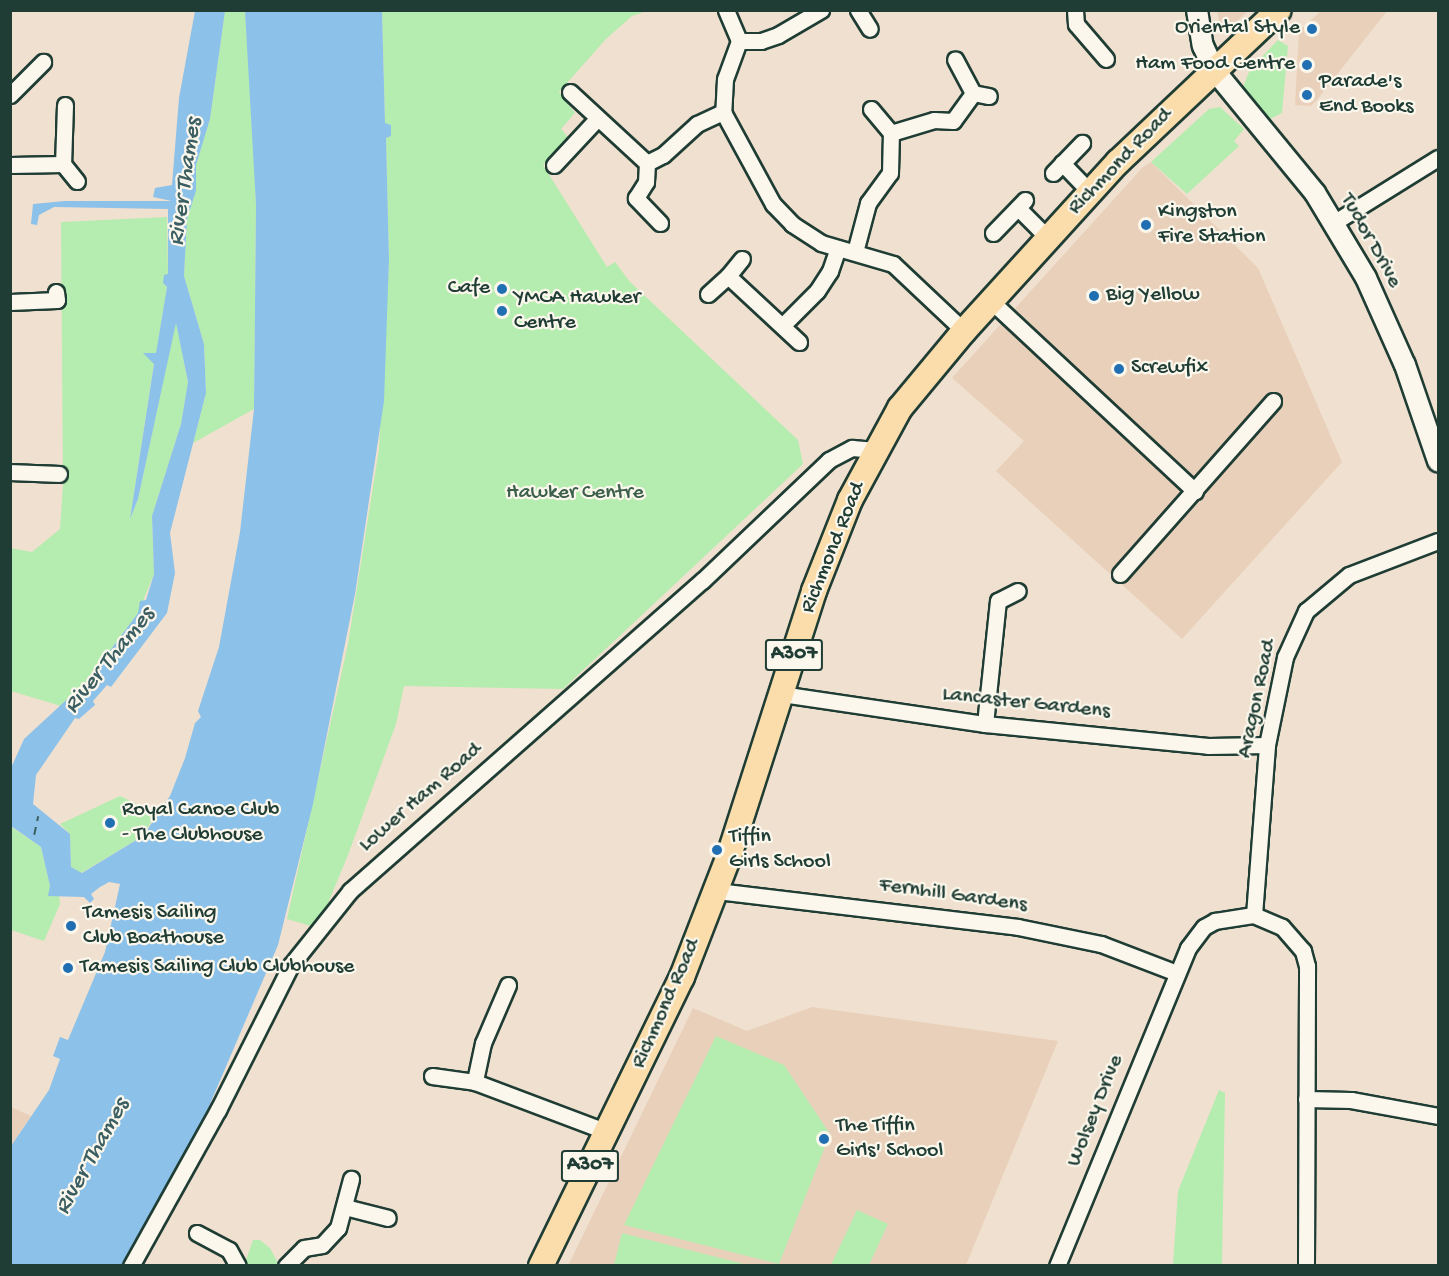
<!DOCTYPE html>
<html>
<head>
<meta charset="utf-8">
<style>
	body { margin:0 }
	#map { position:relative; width:1449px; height:1276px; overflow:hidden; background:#f0e0cf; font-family:"Gochi Hand",sans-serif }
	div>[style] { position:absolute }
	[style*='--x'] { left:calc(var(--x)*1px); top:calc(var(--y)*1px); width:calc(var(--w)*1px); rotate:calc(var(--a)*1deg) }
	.built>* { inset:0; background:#e9d0ba }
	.green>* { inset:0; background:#b5ecaf }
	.water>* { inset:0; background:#8cc1e9 }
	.ferry>* { height:1.5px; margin-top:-0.75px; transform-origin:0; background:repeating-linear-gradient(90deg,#3a5e61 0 8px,transparent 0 14px) }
	.roads { filter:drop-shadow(2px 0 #1f3d34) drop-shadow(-2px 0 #1f3d34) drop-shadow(0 2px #1f3d34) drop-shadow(0 -2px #1f3d34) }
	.minor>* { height:15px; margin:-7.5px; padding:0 7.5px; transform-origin:7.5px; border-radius:7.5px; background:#fbf7ec }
	.tertiary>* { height:20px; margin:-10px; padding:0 10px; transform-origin:10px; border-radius:10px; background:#fbf7ec }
	.primary>* { height:24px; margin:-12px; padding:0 12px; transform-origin:12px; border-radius:12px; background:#fbddab }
	.dots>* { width:16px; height:16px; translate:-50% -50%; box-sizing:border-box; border:3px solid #fbf7ec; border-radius:50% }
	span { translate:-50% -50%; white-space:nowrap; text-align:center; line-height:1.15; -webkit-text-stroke:4.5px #fbf7ec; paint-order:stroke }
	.shield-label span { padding:2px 4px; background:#fbf7ec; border:2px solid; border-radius:4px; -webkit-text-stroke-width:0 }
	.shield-label { font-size:21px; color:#1f3d34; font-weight:700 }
	.poi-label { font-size:22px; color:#1f3d34 }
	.right { translate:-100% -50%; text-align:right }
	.left { translate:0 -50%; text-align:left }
	.street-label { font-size:22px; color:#1f3d34 }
	.park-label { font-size:22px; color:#3d604d }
	.water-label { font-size:24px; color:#3a5e61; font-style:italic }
	.frame { position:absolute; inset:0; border:12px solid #1f3d34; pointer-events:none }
</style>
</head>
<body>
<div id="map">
	<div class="built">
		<i style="clip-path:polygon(1322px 10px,1387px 11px,1316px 101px,1311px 106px,1295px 105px,1299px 31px)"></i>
		<i style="clip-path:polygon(1217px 11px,1217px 10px,1248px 11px,1228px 30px,1220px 27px)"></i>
		<i style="clip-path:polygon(1151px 162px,1258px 268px,1342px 462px,1182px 639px,996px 471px,1024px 441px,952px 378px,1143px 167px)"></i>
		<i style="clip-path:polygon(812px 1007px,1058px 1041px,966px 1265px,568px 1266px,693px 1008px,747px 1031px)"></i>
		<i style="clip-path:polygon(11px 1107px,31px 1116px,11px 1146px)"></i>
	</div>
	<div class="green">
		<i style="clip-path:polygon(225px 11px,245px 11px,251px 97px,256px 205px,254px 409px,193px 443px,206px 393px,204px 344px,184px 276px,187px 219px,196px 191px,196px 165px,210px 119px)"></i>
		<i style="clip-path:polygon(382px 11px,647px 11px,632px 16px,606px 39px,559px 92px,575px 113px,561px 129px,568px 137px,543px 165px,607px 267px,615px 262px,630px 282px,798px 440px,803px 464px,563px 689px,404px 686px,396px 724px,348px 855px,326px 908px,311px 926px,287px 919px,348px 644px,379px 449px,389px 259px,386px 138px,391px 136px,391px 125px,385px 123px)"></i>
		<i style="clip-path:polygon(1278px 40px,1288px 46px,1282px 113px,1268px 120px,1242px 90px,1250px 69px)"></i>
		<i style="clip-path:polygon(1220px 107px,1244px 129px,1234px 141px,1239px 146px,1187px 194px,1151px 162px,1209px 109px)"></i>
		<i style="clip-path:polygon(167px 217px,168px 275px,163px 283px,167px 287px,156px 354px,144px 353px,154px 363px,130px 519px,138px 499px,176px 321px,188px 383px,181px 424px,152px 516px,154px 574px,138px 613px,89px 679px,61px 706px,11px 691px,10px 548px,32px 552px,60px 529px,63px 485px,61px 222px)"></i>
		<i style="clip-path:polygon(120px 796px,156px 813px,143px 836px,81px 873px,71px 867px,70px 834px,60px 824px)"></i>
		<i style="clip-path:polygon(10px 826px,41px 847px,50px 886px,59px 894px,60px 904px,44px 941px,11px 930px)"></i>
		<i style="clip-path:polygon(716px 1036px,784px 1065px,830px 1134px,779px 1264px,624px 1225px)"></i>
		<i style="clip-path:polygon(1219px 1090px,1225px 1093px,1222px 1265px,1173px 1265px,1178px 1191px)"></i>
		<i style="clip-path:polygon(857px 1210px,888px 1224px,869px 1265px,831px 1265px)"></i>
		<i style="clip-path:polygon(622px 1233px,748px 1265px,614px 1265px)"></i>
		<i style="clip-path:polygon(253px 1240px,260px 1240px,270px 1248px,278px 1263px,276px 1266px,244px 1266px)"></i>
	</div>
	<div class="water">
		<i style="clip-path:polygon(195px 11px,225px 11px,210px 119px,196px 165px,196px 191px,187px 219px,184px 276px,204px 344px,206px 393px,170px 533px,175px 573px,167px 613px,111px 687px,107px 685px,93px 701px,95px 705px,79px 719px,75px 718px,36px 775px,33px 804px,70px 834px,71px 867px,82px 873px,143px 836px,170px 796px,185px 758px,195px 723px,201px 717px,198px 711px,219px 647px,240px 532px,254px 409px,256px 205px,245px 11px,382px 11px,385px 123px,391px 125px,391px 136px,386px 138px,389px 259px,384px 401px,355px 594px,313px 804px,278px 945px,207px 1111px,123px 1265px,11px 1266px,11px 1146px,49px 1090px,60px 1059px,53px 1056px,60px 1037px,68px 1040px,105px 952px,120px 884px,109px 882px,100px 887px,91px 894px,94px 899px,90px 903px,84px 897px,48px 896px,50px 886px,41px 847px,11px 826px,11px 768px,24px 739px,89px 679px,138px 613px,140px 601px,146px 600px,154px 574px,152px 516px,181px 424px,188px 382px,176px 323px,138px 499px,130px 519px,154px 364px,143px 353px,156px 353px,167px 287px,163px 283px,164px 275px,168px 274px,168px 209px,54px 207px,39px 215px,37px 225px,31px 224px,33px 204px,65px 201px,172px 201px,153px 197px,155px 188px,172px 185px,179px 98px)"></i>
	</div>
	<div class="ferry">
		<i style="--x:34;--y:835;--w:19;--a:-78"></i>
	</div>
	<div class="roads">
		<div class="minor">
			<i style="--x:726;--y:10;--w:34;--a:67"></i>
			<i style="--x:739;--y:41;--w:40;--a:110.2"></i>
			<i style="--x:725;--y:79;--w:33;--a:93"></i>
			<i style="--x:723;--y:112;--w:105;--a:61.5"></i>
			<i style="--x:773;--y:204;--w:28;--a:46"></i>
			<i style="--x:792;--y:224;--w:35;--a:33"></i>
			<i style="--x:821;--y:243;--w:75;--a:16.3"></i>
			<i style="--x:893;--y:264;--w:98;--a:43.3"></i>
			<i style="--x:858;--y:10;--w:22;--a:58"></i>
			<i style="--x:1075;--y:10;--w:14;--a:86"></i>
			<i style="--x:1076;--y:24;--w:46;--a:49.4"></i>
			<i style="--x:739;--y:41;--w:22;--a:0"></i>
			<i style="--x:761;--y:41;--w:18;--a:-19"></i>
			<i style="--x:778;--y:35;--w:50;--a:-30.2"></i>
			<i style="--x:570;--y:92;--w:105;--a:42.7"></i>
			<i style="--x:973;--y:93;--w:16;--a:11"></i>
			<i style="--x:10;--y:95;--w:47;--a:-45"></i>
			<i style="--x:65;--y:105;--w:59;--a:91.9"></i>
			<i style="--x:63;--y:164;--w:22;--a:51"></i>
			<i style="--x:871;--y:109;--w:31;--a:50"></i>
			<i style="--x:1062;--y:163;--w:40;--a:46"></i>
			<i style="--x:10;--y:165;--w:53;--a:-1.1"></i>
			<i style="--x:554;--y:165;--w:62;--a:-47"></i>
			<i style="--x:1053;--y:173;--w:42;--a:-46"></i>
			<i style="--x:1018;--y:208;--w:42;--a:45"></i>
			<i style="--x:1335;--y:222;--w:121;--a:-31.9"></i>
			<i style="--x:660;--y:223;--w:35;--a:-134"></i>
			<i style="--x:636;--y:198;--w:19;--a:-58"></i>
			<i style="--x:646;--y:182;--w:19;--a:-87"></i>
			<i style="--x:647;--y:163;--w:18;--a:-27"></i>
			<i style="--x:663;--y:155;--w:46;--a:-42.4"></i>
			<i style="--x:697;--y:124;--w:29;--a:-25"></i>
			<i style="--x:993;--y:233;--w:46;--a:-45.9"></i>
			<i style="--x:855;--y:252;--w:51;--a:-75.1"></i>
			<i style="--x:868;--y:203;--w:37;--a:-54"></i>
			<i style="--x:890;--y:173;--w:40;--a:-88.6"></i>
			<i style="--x:891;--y:133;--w:45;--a:-16.8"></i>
			<i style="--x:934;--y:120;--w:19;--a:3"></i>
			<i style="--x:953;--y:121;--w:34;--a:-54"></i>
			<i style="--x:973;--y:93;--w:38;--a:-118"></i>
			<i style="--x:728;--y:276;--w:22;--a:-51"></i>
			<i style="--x:708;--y:294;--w:27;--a:-42"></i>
			<i style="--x:728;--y:276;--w:97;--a:42.9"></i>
			<i style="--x:991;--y:301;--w:279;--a:43"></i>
			<i style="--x:10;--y:302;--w:47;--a:-2.4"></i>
			<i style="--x:57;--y:300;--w:8;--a:-97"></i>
			<i style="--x:783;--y:325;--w:48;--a:-45"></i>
			<i style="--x:817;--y:291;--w:24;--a:-57"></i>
			<i style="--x:830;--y:271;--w:24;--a:-71"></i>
			<i style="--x:10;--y:472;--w:49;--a:2.3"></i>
			<i style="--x:1120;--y:574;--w:231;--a:-48.5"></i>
			<i style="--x:781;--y:694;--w:206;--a:8.4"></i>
			<i style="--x:985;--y:724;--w:224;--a:5.6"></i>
			<i style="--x:1208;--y:746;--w:59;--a:-1"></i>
			<i style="--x:985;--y:724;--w:124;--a:-84"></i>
			<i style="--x:998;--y:601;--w:22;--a:-27"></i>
			<i style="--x:717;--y:891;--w:303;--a:6.8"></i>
			<i style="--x:1018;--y:927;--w:85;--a:11.6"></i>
			<i style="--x:1101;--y:944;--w:81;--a:20.9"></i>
			<i style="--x:508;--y:985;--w:63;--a:113.3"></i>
			<i style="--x:483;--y:1043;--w:40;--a:102"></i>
			<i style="--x:475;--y:1082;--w:141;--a:20.7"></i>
			<i style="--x:432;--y:1076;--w:43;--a:7.9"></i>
			<i style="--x:1306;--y:1099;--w:45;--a:1.3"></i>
			<i style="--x:1351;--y:1100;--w:88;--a:10.4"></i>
			<i style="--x:345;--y:1207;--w:44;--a:14.3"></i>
			<i style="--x:197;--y:1233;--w:36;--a:28"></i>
			<i style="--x:229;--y:1250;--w:18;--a:61"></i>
			<i style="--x:131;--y:1266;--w:179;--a:-60.9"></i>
			<i style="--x:218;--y:1110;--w:162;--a:-63.3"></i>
			<i style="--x:291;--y:965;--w:95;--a:-51.4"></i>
			<i style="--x:350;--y:891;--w:469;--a:-41.4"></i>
			<i style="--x:702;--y:581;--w:175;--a:-43.6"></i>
			<i style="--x:829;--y:460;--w:26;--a:-28"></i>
			<i style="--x:852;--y:448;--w:24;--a:5"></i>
			<i style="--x:286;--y:1266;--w:25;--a:-45"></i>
			<i style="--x:304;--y:1248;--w:18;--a:-9"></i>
			<i style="--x:322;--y:1245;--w:23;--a:-47"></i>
			<i style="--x:338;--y:1228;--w:51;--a:-75.1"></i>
			<i style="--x:1057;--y:1266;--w:344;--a:-67.6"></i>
			<i style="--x:1188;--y:948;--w:26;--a:-53"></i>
			<i style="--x:1204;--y:927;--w:13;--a:-29"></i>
			<i style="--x:1215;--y:921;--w:39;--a:-9"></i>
			<i style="--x:1306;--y:1266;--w:300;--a:-89.8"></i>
			<i style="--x:1307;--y:966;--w:16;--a:-105"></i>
			<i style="--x:1303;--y:951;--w:32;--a:-131"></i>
			<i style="--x:1282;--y:927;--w:30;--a:-157"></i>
			<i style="--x:1254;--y:915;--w:170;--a:-85.6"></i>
			<i style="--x:1267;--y:745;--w:90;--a:-78.4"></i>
			<i style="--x:1285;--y:657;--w:51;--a:-65.5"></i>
			<i style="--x:1306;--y:611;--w:56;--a:-39.9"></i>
			<i style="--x:1349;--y:575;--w:95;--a:-20.9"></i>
		</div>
		<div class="tertiary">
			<i style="--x:1197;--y:10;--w:36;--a:81"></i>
			<i style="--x:1203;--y:46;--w:26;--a:65"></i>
			<i style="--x:1214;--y:70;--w:159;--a:50.6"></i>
			<i style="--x:1315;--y:193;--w:99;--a:59"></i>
			<i style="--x:1366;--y:278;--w:95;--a:65.9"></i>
			<i style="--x:1405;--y:365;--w:102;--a:71"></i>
		</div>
		<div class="primary">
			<i style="--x:541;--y:1266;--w:322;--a:-64"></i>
			<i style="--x:682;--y:977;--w:130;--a:-68.8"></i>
			<i style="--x:729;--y:856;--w:278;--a:-72.2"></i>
			<i style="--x:814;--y:591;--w:98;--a:-68.4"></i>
			<i style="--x:850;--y:500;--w:105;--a:-61.5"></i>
			<i style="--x:900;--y:408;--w:100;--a:-50.3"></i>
			<i style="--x:964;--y:331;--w:229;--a:-47.7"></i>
			<i style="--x:1118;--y:162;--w:221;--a:-43.4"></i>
		</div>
	</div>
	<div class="dots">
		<i style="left:1312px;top:29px;background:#1f6fb2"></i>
		<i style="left:1307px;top:65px;background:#1f6fb2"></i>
		<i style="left:1307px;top:95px;background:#1f6fb2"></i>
		<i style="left:1146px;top:225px;background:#1f6fb2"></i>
		<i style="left:502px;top:289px;background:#1f6fb2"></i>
		<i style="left:1094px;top:296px;background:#1f6fb2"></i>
		<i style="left:502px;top:311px;background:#1f6fb2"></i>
		<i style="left:1119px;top:369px;background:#1f6fb2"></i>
		<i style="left:110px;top:823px;background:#1f6fb2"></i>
		<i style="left:717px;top:850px;background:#1f6fb2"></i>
		<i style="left:71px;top:926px;background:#1f6fb2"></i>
		<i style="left:68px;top:968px;background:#1f6fb2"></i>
		<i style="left:824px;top:1139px;background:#1f6fb2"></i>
	</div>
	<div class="shield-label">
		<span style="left:794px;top:655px">A307</span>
		<span style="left:590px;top:1166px">A307</span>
	</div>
	<div class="poi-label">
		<span class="right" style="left:1300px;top:29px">Oriental Style</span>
		<span class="right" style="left:1295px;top:65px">Ham Food Centre</span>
		<span class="left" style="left:1319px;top:95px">Parade's<br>End Books</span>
		<span class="left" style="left:1158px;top:225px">Kingston<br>Fire Station</span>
		<span class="right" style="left:490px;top:289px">Cafe</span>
		<span class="left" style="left:1106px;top:296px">Big Yellow</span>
		<span class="left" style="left:514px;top:311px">YMCA Hawker<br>Centre</span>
		<span class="left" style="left:1131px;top:369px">Screwfix</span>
		<span class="left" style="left:122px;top:823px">Royal Canoe Club<br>- The Clubhouse</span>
		<span class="left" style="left:729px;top:850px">Tiffin<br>Girls School</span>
		<span class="left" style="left:83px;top:926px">Tamesis Sailing<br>Club Boathouse</span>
		<span class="left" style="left:80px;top:968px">Tamesis Sailing Club Clubhouse</span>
		<span class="left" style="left:836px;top:1139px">The Tiffin<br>Girls' School</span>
	</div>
	<div class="street-label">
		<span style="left:1121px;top:162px;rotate:-46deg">Richmond Road</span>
		<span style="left:1370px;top:241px;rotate:61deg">Tudor Drive</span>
		<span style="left:834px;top:548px;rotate:-68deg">Richmond Road</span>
		<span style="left:1258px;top:699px;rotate:-78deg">Aragon Road</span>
		<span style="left:1026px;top:704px;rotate:6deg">Lancaster Gardens</span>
		<span style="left:421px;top:798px;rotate:-41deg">Lower Ham Road</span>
		<span style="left:953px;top:896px;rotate:8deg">Fernhill Gardens</span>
		<span style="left:667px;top:1004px;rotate:-66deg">Richmond Road</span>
		<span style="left:1096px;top:1111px;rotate:-68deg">Wolsey Drive</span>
	</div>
	<div class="park-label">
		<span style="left:575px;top:494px">Hawker Centre</span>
	</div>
	<div class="water-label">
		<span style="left:186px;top:182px;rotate:-82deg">River Thames</span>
		<span style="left:110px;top:661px;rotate:-51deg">River Thames</span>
		<span style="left:93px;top:1157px;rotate:-61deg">River Thames</span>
	</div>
	<div class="frame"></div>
</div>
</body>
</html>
